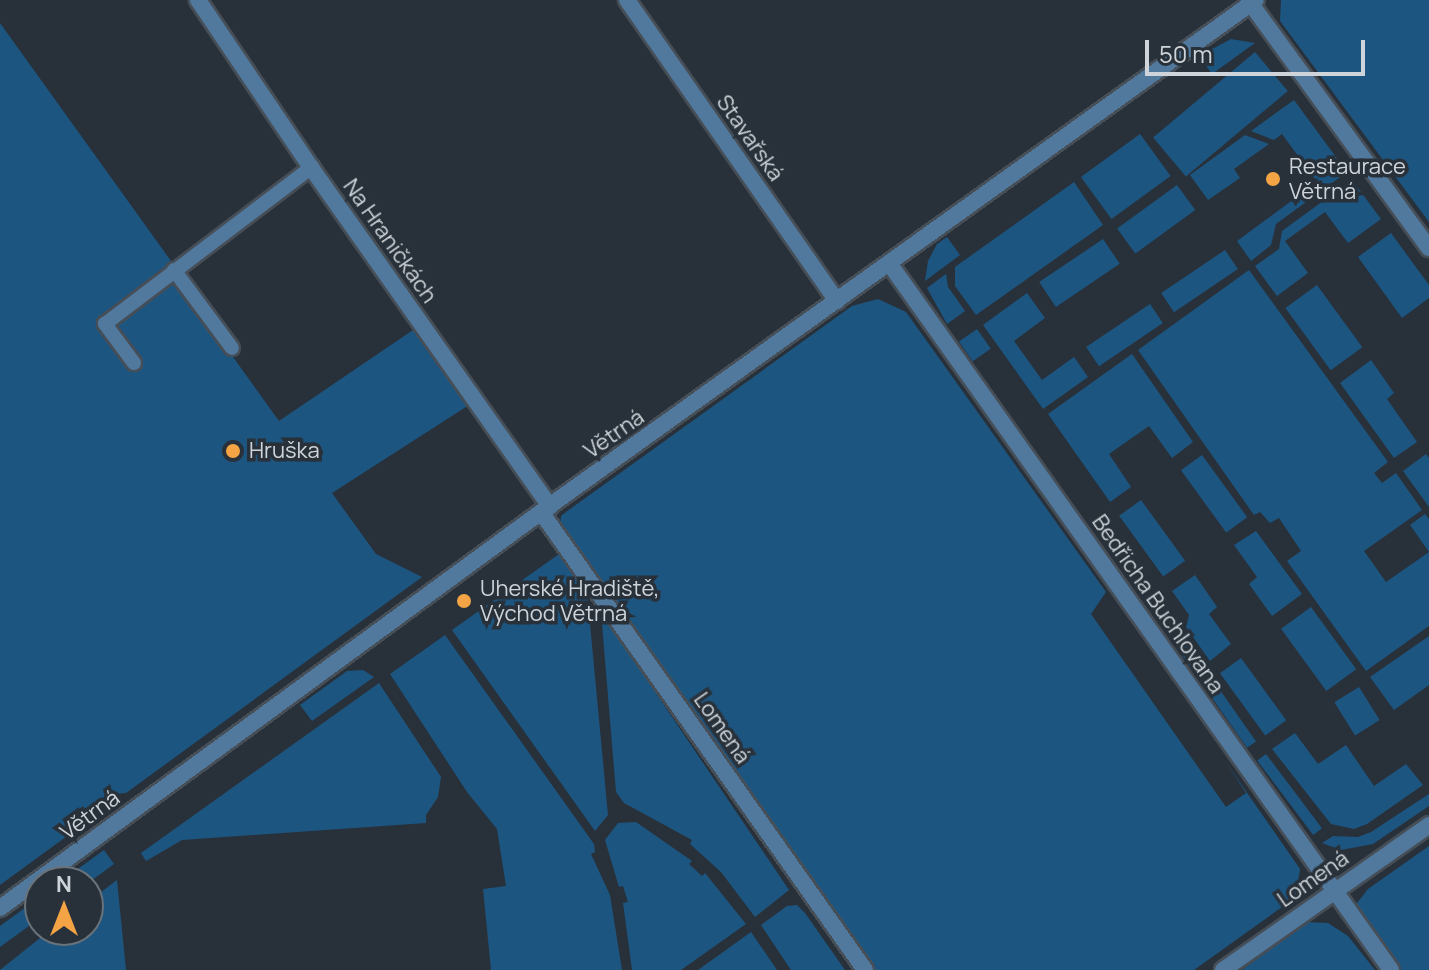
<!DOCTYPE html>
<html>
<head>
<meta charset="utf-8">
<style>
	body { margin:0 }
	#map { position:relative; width:1429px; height:970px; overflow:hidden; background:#28313a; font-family:Manrope,sans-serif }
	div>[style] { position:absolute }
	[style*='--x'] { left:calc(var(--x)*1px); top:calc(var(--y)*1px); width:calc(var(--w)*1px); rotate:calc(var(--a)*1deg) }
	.green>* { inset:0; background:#1d5581; transform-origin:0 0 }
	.roads { filter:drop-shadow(2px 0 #464e57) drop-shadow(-2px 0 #464e57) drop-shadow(0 2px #464e57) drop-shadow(0 -2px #464e57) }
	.service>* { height:14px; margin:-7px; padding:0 7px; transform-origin:7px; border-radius:7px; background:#51799d }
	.minor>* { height:16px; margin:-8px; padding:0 8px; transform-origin:8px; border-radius:8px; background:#51799d }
	.dots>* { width:22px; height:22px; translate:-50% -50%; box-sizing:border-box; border:4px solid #28313a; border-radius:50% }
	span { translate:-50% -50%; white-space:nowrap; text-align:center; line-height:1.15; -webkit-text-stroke:7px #28313a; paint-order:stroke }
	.street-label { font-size:22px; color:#ced4d9 }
	.poi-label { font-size:22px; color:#ced4d9 }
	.left { translate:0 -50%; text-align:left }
	.north { position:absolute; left:24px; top:866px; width:80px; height:80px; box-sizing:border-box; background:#28313a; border:2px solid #6a727a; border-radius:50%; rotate:0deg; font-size:22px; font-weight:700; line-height:32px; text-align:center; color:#ced4d9 }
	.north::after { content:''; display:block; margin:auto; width:28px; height:36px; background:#f4a444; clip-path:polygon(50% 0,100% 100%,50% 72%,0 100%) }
	.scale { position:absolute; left:1145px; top:40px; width:220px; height:36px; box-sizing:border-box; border:4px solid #ced4d9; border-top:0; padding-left:10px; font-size:24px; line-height:28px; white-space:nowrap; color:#ced4d9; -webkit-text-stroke:6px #28313a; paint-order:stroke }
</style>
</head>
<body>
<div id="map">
	<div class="green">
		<i style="clip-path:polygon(1281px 0,1429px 0,1429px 222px,1280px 21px)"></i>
		<i style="clip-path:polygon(0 23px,171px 261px,167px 265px,279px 421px,416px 328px,469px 405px,332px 493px,376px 554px,422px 577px,0 885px)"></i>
		<i style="clip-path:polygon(1231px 39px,1255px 43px,1212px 74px,1199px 56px)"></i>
		<i style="left:1255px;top:52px;width:51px;height:133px;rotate:50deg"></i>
		<i style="clip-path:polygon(1294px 100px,1347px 172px,1276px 224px,1271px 245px,1251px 261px,1237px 241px,1317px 182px,1282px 134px,1274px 140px,1251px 131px)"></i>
		<i style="left:1140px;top:134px;width:52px;height:73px;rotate:54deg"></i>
		<i style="clip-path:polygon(1245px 135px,1269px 144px,1234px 169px,1240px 178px,1208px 200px,1190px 175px)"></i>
		<i style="clip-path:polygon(1352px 180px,1381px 219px,1348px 243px,1325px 212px,1285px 241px,1308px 273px,1277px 296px,1255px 266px,1279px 249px,1282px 231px)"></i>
		<i style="clip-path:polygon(1074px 182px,1103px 225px,976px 315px,955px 286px,955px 267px)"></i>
		<i style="left:1177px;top:185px;width:31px;height:74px;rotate:54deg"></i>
		<i style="clip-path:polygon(1391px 233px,1429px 285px,1429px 298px,1402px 318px,1358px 257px)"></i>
		<i style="clip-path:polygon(947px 237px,960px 255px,925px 281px,928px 261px,937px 244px)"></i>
		<i style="left:1103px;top:239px;width:30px;height:77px;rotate:56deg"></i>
		<i style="left:1225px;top:250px;width:23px;height:77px;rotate:56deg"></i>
		<i style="clip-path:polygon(1249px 270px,1388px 462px,1374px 473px,1382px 483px,1396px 473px,1422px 510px,1364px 551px,1386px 582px,1429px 552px,1410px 525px,1425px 514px,1429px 519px,1429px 626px,1366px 671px,1287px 561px,1301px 551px,1279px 518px,1270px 523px,1260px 512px,1254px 515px,1138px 350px)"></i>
		<i style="clip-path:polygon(946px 274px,948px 287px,965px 311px,947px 324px,927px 288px)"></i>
		<i style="left:1317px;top:285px;width:77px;height:39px;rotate:54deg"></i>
		<i style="clip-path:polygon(1027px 293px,1045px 318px,1014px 341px,1042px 380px,1074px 357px,1088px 377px,1043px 409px,983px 325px)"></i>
		<i style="clip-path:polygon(878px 299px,906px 312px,1106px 592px,1091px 614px,1226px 807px,1246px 793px,1225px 761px,1300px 869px,1296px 897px,1194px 970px,869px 970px,560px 526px,561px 516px,566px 512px,852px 306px)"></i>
		<i style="left:1150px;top:304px;width:23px;height:77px;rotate:56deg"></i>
		<i style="left:977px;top:329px;width:24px;height:22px;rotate:55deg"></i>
		<i style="clip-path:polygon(1132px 354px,1193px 442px,1172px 458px,1149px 426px,1109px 454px,1131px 487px,1110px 502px,1048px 414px)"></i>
		<i style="clip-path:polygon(1371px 360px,1394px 393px,1387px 399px,1417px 442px,1394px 458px,1340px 383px)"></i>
		<i style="clip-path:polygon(1426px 454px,1429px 458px,1429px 507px,1403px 471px)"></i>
		<i style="left:1202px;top:455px;width:77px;height:26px;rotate:54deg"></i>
		<i style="left:1141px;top:500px;width:75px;height:27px;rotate:54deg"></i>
		<i style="clip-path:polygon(1256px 531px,1302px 594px,1272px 616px,1249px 584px,1257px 577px,1234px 545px)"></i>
		<i style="clip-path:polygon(559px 554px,587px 592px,608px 815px,595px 831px,452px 630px)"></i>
		<i style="clip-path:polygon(1195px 575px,1217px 607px,1209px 614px,1231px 644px,1210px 661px,1186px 627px,1189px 615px,1172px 591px)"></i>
		<i style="left:1311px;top:607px;width:77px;height:37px;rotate:54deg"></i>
		<i style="clip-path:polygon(601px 612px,789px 890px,755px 917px,721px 872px,690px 844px,692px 840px,624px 803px,616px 792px)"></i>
		<i style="left:1172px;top:622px;width:54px;height:11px;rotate:55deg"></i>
		<i style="clip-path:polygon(445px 635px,594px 844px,595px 852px,591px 854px,610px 895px,622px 970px,491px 970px,483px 889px,506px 886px,497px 829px,467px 792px,390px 674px)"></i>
		<i style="clip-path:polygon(1429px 636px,1429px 685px,1394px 710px,1370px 677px)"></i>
		<i style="left:1241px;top:658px;width:77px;height:26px;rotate:54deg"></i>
		<i style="clip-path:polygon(363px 670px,374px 677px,312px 721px,300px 705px,347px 671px)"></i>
		<i style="left:1213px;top:680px;width:75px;height:11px;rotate:55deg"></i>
		<i style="clip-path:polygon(379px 683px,441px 777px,438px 797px,426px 815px,426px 823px,182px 840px,146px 861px,141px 853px)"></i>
		<i style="left:1359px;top:687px;width:39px;height:29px;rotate:58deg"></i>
		<i style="clip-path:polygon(1295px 733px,1318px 764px,1346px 745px,1374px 786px,1406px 764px,1423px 785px,1367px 824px,1354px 829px,1331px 824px,1272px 749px)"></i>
		<i style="left:1266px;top:754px;width:93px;height:11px;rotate:53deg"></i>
		<i style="clip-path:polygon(1429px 794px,1429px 806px,1373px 844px,1341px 850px,1322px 843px,1333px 836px,1358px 837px,1371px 832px)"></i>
		<i style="clip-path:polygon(636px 822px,692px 861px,689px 864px,702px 876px,705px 873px,746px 924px,681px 970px,632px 970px,623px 903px,628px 902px,623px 886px,619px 887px,605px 840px,618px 823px)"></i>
		<i style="clip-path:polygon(1429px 846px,1429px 970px,1391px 970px,1350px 912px,1368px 889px)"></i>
		<i style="clip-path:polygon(104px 850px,114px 864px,88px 883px,60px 882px)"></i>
		<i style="clip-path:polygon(117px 880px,126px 970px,0 970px,50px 930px,88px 930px,88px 902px)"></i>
		<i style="clip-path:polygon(40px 897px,40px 918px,0 947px,0 926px)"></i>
		<i style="clip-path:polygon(797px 905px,805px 913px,845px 970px,791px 970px,761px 925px,787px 906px)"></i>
		<i style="clip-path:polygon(1306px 922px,1328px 923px,1348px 936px,1375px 970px,1242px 970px)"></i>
		<i style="clip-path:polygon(751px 932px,777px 970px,698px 970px)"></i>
	</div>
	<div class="roads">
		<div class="service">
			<i style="--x:174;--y:270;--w:97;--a:53.4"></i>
			<i style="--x:134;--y:363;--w:49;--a:-126.6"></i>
			<i style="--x:105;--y:324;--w:260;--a:-37.2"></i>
		</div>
		<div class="minor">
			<i style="--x:198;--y:0;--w:204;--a:56"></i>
			<i style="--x:312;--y:169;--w:413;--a:54.8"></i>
			<i style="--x:627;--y:0;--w:367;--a:55.1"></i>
			<i style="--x:1251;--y:4;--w:302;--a:53.9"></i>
			<i style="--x:889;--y:263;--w:867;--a:54.62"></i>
			<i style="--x:541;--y:512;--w:561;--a:54.72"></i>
			<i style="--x:0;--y:908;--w:670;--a:-36.2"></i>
			<i style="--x:541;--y:512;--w:879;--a:-35.61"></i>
			<i style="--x:1223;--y:970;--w:252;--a:-35.1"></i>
		</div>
	</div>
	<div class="dots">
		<i style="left:1273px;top:179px;background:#f4a444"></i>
		<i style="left:233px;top:451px;background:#f4a444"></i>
		<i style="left:464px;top:601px;background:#f4a444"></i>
	</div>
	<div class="street-label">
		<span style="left:750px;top:138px;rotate:55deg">Stavařská</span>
		<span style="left:390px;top:241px;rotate:55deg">Na Hraničkách</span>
		<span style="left:614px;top:434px;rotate:-35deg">Větrná</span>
		<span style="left:1158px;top:604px;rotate:55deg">Bedřicha Buchlovana</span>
		<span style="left:722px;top:728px;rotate:55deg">Lomená</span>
		<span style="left:90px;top:815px;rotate:-36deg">Větrná</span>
		<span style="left:1313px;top:879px;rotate:-35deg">Lomená</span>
	</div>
	<div class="poi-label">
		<span class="left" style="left:1289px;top:179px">Restaurace<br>Větrná</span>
		<span class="left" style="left:249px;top:451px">Hruška</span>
		<span class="left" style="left:480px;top:601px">Uherské Hradiště,<br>Východ Větrná</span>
	</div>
	<div class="north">N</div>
	<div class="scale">50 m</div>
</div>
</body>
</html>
